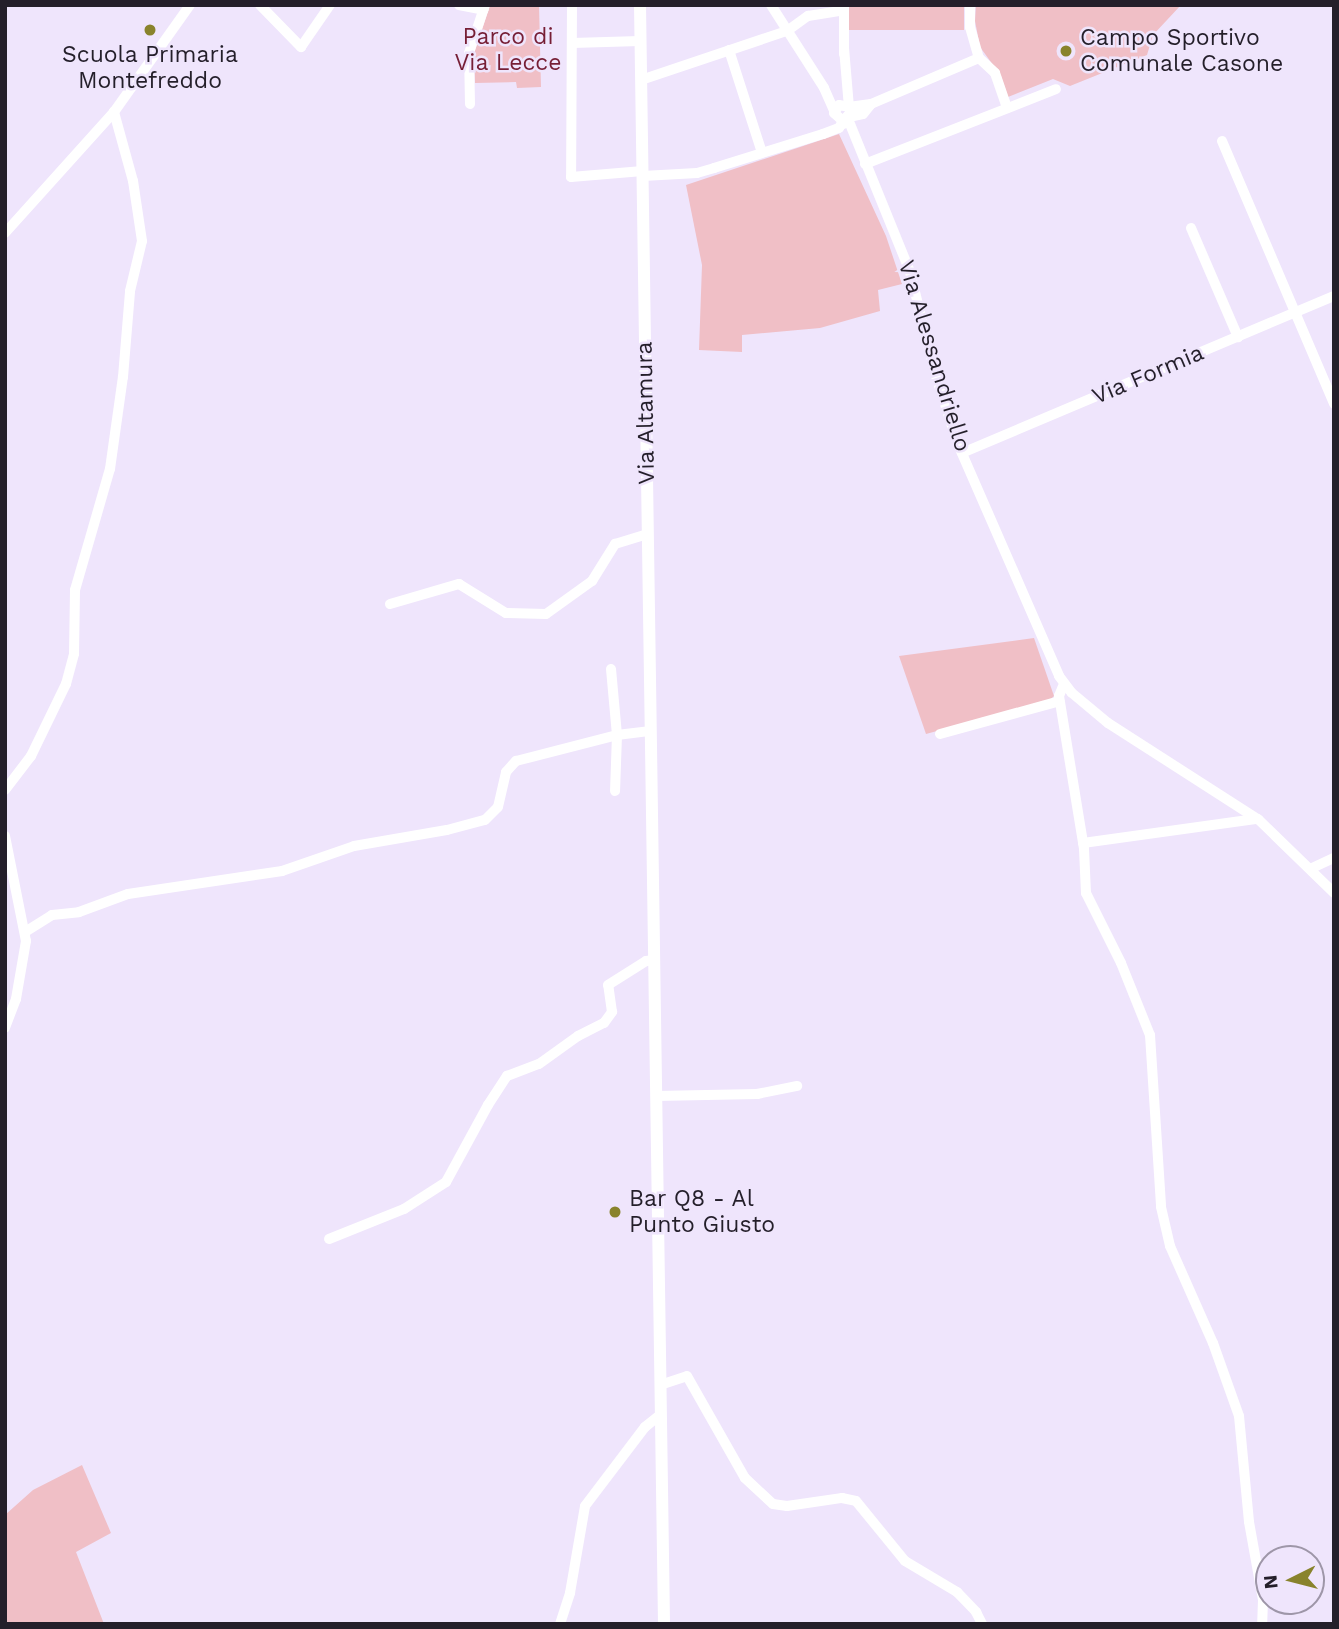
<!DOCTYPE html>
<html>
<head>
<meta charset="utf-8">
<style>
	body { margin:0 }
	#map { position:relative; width:1339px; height:1629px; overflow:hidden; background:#efe5fc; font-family:"Work Sans",sans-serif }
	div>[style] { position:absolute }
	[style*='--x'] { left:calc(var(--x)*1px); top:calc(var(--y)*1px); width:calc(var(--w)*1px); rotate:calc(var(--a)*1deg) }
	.green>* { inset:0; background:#f0bfc6; transform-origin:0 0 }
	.minor>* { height:10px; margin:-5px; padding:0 5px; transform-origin:5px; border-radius:5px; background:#fff }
	.major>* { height:12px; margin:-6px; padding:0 6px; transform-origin:6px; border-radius:6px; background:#fff }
	.dots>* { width:19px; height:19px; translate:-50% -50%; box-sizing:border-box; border:4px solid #efe5fc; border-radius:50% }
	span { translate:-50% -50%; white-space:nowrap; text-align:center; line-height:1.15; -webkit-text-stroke:5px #efe5fc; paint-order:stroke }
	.park-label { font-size:23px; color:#761e35 }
	.poi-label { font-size:23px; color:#241f2a }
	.left { translate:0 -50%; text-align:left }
	.street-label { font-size:23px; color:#241f2a }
	.frame { position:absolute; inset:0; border:7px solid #241f2a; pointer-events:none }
	.north { position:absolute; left:1255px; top:1545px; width:70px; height:70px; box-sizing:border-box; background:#efe5fc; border:2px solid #9e96a8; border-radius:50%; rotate:264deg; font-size:19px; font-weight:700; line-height:28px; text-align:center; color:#241f2a }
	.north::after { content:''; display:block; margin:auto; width:24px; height:32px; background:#89832c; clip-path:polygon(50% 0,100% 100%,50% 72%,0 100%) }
</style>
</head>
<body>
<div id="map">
	<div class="green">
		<i style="clip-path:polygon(490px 5px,539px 5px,541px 87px,517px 88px,516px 82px,475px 83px,474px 53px)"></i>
		<i style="left:848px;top:5px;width:116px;height:25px"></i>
		<i style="clip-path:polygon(976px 5px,1181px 5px,1153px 35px,1147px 55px,1070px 86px,1053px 79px,1008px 97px,1001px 76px,980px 47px,975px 21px)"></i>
		<i style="clip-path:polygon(839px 134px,886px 236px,902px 284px,878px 290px,880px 311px,820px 328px,742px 335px,742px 352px,699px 350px,702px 265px,686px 185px)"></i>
		<i style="clip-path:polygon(1034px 638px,1054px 696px,1050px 700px,926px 734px,899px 656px)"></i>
		<i style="clip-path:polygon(82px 1465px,111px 1533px,76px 1552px,104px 1624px,5px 1624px,5px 1515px,33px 1490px)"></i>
	</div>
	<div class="minor">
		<i style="--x:260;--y:5;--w:59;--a:45.7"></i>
		<i style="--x:301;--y:47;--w:51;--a:-55.4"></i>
		<i style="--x:459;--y:5;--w:25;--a:11"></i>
		<i style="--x:572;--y:5;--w:172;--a:90.3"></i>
		<i style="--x:571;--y:177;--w:72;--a:-4.8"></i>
		<i style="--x:771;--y:5;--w:98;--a:57.4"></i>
		<i style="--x:824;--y:88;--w:24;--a:66"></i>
		<i style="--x:970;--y:5;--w:22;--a:90"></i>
		<i style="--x:970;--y:27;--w:32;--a:74"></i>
		<i style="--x:979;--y:58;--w:22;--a:43"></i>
		<i style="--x:995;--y:73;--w:37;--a:71"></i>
		<i style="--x:572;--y:43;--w:68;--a:-1.7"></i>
		<i style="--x:844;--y:48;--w:59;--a:85.2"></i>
		<i style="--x:849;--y:107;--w:5;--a:68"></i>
		<i style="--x:851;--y:112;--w:12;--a:132"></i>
		<i style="--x:843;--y:121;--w:12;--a:-138"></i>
		<i style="--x:834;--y:113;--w:9;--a:-58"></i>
		<i style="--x:839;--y:105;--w:10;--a:11"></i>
		<i style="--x:849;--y:107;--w:22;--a:-8"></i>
		<i style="--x:871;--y:104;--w:117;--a:-23.1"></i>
		<i style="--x:729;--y:50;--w:108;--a:72.2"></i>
		<i style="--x:844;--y:54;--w:48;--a:-90"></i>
		<i style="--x:641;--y:80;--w:154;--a:-18.6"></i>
		<i style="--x:787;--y:31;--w:26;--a:-36"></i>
		<i style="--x:808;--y:16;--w:36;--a:-9"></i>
		<i style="--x:470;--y:104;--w:51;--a:-91.1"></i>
		<i style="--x:469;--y:53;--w:51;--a:-71.6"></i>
		<i style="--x:849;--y:117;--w:14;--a:-12"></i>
		<i style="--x:863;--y:114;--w:13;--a:-51"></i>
		<i style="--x:848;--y:119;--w:165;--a:67.9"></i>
		<i style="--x:910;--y:272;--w:107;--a:76"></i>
		<i style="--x:936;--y:376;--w:69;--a:72.3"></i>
		<i style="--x:957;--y:442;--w:255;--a:66.4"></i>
		<i style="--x:1059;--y:676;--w:21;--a:53"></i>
		<i style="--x:1072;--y:693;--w:47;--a:39.8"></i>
		<i style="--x:1108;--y:723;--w:179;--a:32.7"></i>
		<i style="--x:1259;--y:820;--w:105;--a:44.2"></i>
		<i style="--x:1222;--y:141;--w:286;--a:66.9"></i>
		<i style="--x:865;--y:164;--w:205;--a:-21.4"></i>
		<i style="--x:643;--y:176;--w:54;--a:-3.2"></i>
		<i style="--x:697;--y:173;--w:18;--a:-16"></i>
		<i style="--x:714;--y:168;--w:114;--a:-17.3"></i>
		<i style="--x:823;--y:134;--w:17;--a:-21"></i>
		<i style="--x:839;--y:128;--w:8;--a:-60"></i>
		<i style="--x:843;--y:121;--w:3;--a:72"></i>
		<i style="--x:1191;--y:228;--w:119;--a:66.7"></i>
		<i style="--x:5;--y:233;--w:163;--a:-48"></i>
		<i style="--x:114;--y:112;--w:131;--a:-54.6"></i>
		<i style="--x:962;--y:453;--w:404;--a:-22.9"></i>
		<i style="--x:390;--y:604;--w:72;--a:-16.2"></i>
		<i style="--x:459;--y:584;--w:55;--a:31.7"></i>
		<i style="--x:506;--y:613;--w:40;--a:1.4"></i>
		<i style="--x:546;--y:614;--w:57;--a:-35.7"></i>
		<i style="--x:592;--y:581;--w:44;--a:-58.1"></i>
		<i style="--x:615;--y:544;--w:34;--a:-17"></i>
		<i style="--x:611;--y:669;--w:66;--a:84.8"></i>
		<i style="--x:617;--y:735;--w:56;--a:92"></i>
		<i style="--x:1064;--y:684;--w:13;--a:113"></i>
		<i style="--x:1059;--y:696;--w:155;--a:80.7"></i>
		<i style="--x:1084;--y:849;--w:44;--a:87.4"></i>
		<i style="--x:1086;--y:893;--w:78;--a:63.4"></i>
		<i style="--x:1121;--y:963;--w:78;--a:68.1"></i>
		<i style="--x:1150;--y:1035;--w:172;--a:86.3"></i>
		<i style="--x:1161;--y:1207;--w:40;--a:77"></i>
		<i style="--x:1170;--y:1246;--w:106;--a:66.1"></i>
		<i style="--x:1213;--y:1343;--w:77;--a:70.4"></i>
		<i style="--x:1239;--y:1416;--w:106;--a:84.6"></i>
		<i style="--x:1249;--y:1522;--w:79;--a:79.8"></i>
		<i style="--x:1263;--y:1600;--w:24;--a:92"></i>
		<i style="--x:940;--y:734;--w:124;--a:-15.4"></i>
		<i style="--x:5;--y:790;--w:43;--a:-52.6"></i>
		<i style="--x:31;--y:756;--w:80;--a:-64.1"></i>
		<i style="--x:66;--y:684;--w:31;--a:-75"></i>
		<i style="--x:74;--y:654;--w:64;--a:-89.1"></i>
		<i style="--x:75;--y:590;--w:126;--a:-73.9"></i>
		<i style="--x:110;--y:469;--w:93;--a:-82"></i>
		<i style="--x:123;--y:377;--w:86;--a:-85.3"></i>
		<i style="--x:130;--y:291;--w:51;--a:-76.5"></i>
		<i style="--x:142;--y:241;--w:61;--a:-98.5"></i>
		<i style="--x:133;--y:181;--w:72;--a:-105.4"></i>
		<i style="--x:5;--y:836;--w:107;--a:78.7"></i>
		<i style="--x:26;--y:941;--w:59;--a:99.8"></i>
		<i style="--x:16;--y:999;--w:31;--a:111"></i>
		<i style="--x:1083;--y:843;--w:176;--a:-7.9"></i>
		<i style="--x:1310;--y:869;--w:26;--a:-25"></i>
		<i style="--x:25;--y:932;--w:32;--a:-32"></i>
		<i style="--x:52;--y:915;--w:27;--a:-6"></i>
		<i style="--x:79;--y:912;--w:52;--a:-20.2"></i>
		<i style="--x:128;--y:894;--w:156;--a:-8.5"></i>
		<i style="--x:282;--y:871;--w:76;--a:-19.1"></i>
		<i style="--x:354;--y:846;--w:94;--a:-9.8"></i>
		<i style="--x:447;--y:830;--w:39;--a:-15"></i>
		<i style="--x:485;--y:820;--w:18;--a:-45"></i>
		<i style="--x:498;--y:807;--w:36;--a:-77"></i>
		<i style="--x:506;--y:772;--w:15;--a:-48"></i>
		<i style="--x:516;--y:761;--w:104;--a:-14.4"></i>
		<i style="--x:617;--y:735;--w:34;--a:-7"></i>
		<i style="--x:656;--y:1096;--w:101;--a:-1.1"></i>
		<i style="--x:757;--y:1094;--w:41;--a:-11.3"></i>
		<i style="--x:329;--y:1239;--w:81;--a:-21.8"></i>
		<i style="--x:404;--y:1209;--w:50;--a:-32.7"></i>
		<i style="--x:446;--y:1182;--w:88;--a:-61.4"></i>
		<i style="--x:488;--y:1105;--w:35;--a:-57"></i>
		<i style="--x:507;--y:1076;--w:34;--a:-21"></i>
		<i style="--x:539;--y:1064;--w:48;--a:-35.7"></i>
		<i style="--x:578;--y:1036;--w:29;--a:-27"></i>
		<i style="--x:604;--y:1023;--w:14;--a:-54"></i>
		<i style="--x:612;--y:1012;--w:27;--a:-98"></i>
		<i style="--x:608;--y:985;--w:45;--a:-32.3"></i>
		<i style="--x:646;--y:961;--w:8;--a:-7"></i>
		<i style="--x:660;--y:1385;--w:28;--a:-18"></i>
		<i style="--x:687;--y:1376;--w:117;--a:60.4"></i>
		<i style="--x:745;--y:1478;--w:38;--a:43"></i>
		<i style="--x:773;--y:1504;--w:14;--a:8"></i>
		<i style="--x:787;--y:1506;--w:56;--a:-8.3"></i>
		<i style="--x:842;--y:1498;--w:14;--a:12"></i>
		<i style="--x:856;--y:1501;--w:77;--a:50.8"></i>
		<i style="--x:905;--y:1561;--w:61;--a:30.8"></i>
		<i style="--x:957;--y:1592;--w:28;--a:46"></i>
		<i style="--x:976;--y:1612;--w:13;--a:63"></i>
		<i style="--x:560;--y:1624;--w:33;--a:-72"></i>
		<i style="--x:570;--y:1593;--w:88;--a:-80.2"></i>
		<i style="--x:585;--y:1506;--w:99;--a:-52.8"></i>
		<i style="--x:645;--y:1427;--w:21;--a:-39"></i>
	</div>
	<div class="major">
		<i style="--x:640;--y:5;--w:1619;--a:89.15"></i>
	</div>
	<div class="dots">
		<i style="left:150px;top:30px;background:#89832c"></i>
		<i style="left:1066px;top:51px;background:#89832c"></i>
		<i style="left:615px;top:1212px;background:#89832c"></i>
	</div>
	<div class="park-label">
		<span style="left:508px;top:50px">Parco di<br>Via Lecce</span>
	</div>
	<div class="poi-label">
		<span class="left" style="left:1080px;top:51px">Campo Sportivo<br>Comunale Casone</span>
		<span style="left:150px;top:68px">Scuola Primaria<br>Montefreddo</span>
		<span class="left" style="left:629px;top:1212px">Bar Q8 - Al<br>Punto Giusto</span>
	</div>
	<div class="street-label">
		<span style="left:934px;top:356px;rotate:73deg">Via Alessandriello</span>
		<span style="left:1148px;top:375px;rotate:-23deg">Via Formia</span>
		<span style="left:646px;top:413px;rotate:-91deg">Via Altamura</span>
	</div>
	<div class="frame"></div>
	<div class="north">N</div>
</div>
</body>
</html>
